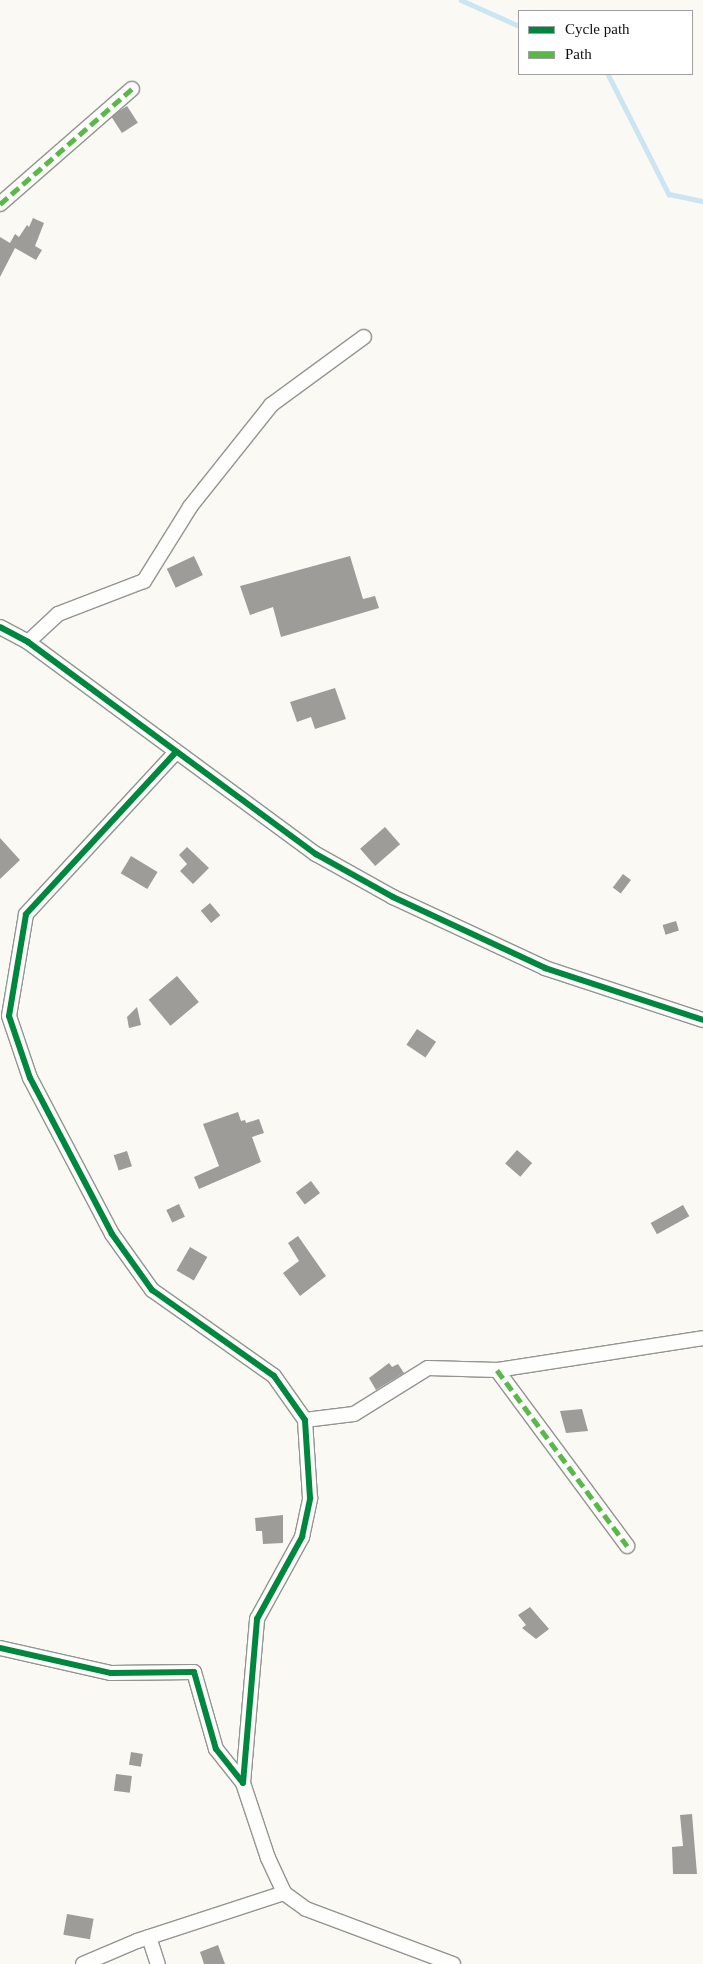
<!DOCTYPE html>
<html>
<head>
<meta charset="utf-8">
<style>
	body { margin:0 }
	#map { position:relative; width:703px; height:1964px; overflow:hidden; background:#faf9f4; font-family:"Times New Roman",serif }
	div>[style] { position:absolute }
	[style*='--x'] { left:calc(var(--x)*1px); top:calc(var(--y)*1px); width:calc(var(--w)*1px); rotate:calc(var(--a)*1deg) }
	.stream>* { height:4.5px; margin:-2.25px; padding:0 2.25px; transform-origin:2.25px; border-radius:2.25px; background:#cbe5f3 }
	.building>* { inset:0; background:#9e9c99; transform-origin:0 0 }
	.roads { filter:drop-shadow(1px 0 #949492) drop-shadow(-1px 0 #949492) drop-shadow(0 1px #949492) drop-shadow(0 -1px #949492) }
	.minor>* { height:14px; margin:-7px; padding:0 7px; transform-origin:7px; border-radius:7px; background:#fefefd }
	.quiet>* { height:5px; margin-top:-2.5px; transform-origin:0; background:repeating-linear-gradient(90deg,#58b947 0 10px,transparent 0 15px) }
	.cycleway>* { height:6px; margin:-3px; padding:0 3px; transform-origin:3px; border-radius:3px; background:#00873e }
	span { translate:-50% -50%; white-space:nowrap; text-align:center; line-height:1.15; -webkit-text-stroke:5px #fff; paint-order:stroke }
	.legend { position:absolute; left:518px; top:10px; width:175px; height:65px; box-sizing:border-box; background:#fff; border:1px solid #9f9f9f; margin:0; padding:6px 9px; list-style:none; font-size:15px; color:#0e0e0e }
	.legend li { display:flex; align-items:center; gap:10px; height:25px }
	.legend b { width:25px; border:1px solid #9f9f9f }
</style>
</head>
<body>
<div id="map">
	<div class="stream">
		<i style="--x:461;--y:0;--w:64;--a:24.1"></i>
		<i style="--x:608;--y:74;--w:135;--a:63.1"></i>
		<i style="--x:669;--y:194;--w:35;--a:12"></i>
	</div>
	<div class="building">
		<i style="left:127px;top:106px;width:20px;height:19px;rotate:57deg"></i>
		<i style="clip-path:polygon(33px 218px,44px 223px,35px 246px,42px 250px,36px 260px,15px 248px,0 277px,0 237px,10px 243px,15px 234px,19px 237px,27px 225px,29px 227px)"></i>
		<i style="left:194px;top:556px;width:21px;height:30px;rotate:65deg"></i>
		<i style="clip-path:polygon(350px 556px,363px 599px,375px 596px,379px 608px,281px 637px,273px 607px,250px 615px,240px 586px)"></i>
		<i style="clip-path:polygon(335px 688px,346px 719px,315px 729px,311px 717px,297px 722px,290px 702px)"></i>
		<i style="left:385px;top:827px;width:23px;height:33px;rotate:49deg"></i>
		<i style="clip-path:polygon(0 838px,20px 860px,0 879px)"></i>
		<i style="clip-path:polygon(187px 847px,209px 868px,193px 884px,180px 871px,187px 864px,179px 855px)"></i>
		<i style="left:131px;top:856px;width:31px;height:20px;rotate:31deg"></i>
		<i style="left:623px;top:874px;width:10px;height:17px;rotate:37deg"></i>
		<i style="left:210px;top:903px;width:16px;height:12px;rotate:50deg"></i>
		<i style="left:676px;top:921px;width:10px;height:14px;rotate:73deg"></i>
		<i style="left:177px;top:976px;width:34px;height:37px;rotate:50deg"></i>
		<i style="clip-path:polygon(137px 1007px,141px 1025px,129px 1028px,127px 1017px)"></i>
		<i style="left:417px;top:1029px;width:23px;height:19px;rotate:34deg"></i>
		<i style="clip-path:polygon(238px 1112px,241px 1121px,245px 1120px,246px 1123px,259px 1119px,264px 1133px,252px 1137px,261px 1162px,199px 1189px,194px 1177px,219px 1166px,203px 1124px)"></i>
		<i style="left:517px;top:1150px;width:20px;height:18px;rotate:41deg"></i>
		<i style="left:127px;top:1151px;width:16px;height:14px;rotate:72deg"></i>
		<i style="left:311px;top:1181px;width:15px;height:19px;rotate:53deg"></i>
		<i style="left:179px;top:1204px;width:14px;height:14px;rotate:65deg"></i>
		<i style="left:683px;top:1205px;width:13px;height:37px;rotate:61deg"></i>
		<i style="clip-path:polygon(298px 1236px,326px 1276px,300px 1296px,283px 1273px,299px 1261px,288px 1243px)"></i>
		<i style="left:190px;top:1247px;width:20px;height:27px;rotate:30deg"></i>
		<i style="clip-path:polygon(389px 1363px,392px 1367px,398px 1364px,404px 1373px,376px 1390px,369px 1378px)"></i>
		<i style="clip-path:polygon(582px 1409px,588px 1431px,566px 1433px,560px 1411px)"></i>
		<i style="clip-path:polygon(283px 1515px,283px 1543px,263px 1544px,262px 1531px,256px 1531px,255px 1518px)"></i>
		<i style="clip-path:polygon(530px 1607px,549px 1629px,536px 1639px,522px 1628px,526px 1625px,518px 1615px)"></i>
		<i style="left:131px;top:1752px;width:12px;height:13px;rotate:9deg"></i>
		<i style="left:116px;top:1774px;width:16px;height:17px;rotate:7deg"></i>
		<i style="clip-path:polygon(692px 1814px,697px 1874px,673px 1874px,672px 1847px,683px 1846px,680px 1815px)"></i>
		<i style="left:67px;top:1914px;width:27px;height:21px;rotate:10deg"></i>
		<i style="clip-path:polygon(218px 1945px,225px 1964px,204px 1964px,200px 1952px)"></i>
	</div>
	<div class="roads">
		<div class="minor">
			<i style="--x:0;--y:204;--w:175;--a:-41.1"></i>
			<i style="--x:0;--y:627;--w:32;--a:28"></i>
			<i style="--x:28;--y:642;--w:358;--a:36.4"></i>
			<i style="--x:316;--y:854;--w:88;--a:29.2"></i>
			<i style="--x:393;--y:897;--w:168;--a:25"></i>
			<i style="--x:545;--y:968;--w:166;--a:18.2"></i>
			<i style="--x:28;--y:642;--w:41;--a:-43"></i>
			<i style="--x:58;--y:614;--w:92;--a:-21"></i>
			<i style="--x:144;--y:581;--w:87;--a:-58.1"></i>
			<i style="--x:190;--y:507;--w:130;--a:-51.5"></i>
			<i style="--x:271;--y:405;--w:115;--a:-36.2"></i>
			<i style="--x:497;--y:1370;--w:219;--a:53.5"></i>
			<i style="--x:305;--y:1420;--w:49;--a:-7"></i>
			<i style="--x:354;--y:1414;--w:87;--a:-31.9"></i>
			<i style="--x:428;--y:1368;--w:69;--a:1.7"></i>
			<i style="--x:497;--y:1370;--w:208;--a:-8.8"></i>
			<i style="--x:0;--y:1648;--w:114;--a:12.7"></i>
			<i style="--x:111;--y:1673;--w:83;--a:-0.7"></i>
			<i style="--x:194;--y:1672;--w:80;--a:74.1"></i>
			<i style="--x:216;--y:1749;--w:43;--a:51.5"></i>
			<i style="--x:243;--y:1783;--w:165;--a:-85.1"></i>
			<i style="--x:257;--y:1619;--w:94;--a:-61.2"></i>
			<i style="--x:302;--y:1537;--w:40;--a:-78"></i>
			<i style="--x:310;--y:1498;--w:78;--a:-93.7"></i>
			<i style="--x:305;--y:1420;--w:54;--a:-125.2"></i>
			<i style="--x:274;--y:1376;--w:149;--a:-144.8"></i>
			<i style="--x:152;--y:1290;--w:69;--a:-125.5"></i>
			<i style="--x:112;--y:1234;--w:176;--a:-117.7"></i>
			<i style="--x:30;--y:1078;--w:65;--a:-108.7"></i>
			<i style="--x:9;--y:1016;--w:103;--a:-80.5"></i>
			<i style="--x:26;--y:914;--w:221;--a:-47.2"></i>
			<i style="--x:243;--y:1783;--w:79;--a:71.6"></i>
			<i style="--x:268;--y:1858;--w:38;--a:65"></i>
			<i style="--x:284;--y:1893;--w:27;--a:36"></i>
			<i style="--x:306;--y:1909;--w:157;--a:20.5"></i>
			<i style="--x:149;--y:1937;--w:28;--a:72"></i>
			<i style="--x:83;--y:1964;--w:59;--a:-23.1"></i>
			<i style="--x:137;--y:1941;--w:155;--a:-18.1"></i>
		</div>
	</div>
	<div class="quiet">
		<i style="--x:0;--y:204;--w:175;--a:-41.1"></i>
		<i style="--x:497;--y:1370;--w:219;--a:53.5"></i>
	</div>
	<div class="cycleway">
		<i style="--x:0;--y:627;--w:32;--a:28"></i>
		<i style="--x:28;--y:642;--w:358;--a:36.4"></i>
		<i style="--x:316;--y:854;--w:88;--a:29.2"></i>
		<i style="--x:393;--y:897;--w:168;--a:25"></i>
		<i style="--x:545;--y:968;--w:166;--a:18.2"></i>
		<i style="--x:0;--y:1648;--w:114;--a:12.7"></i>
		<i style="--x:111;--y:1673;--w:83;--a:-0.7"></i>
		<i style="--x:194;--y:1672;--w:80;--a:74.1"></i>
		<i style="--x:216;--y:1749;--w:43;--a:51.5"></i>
		<i style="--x:243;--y:1783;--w:165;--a:-85.1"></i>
		<i style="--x:257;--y:1619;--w:94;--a:-61.2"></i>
		<i style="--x:302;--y:1537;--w:40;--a:-78"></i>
		<i style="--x:310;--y:1498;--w:78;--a:-93.7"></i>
		<i style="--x:305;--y:1420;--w:54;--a:-125.2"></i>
		<i style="--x:274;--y:1376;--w:149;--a:-144.8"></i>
		<i style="--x:152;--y:1290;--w:69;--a:-125.5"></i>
		<i style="--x:112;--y:1234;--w:176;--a:-117.7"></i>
		<i style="--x:30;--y:1078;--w:65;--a:-108.7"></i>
		<i style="--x:9;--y:1016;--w:103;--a:-80.5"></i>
		<i style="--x:26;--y:914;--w:221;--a:-47.2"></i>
	</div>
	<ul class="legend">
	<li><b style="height:6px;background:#00873e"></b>Cycle path</li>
	<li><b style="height:6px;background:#58b947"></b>Path</li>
	</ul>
</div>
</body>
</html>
